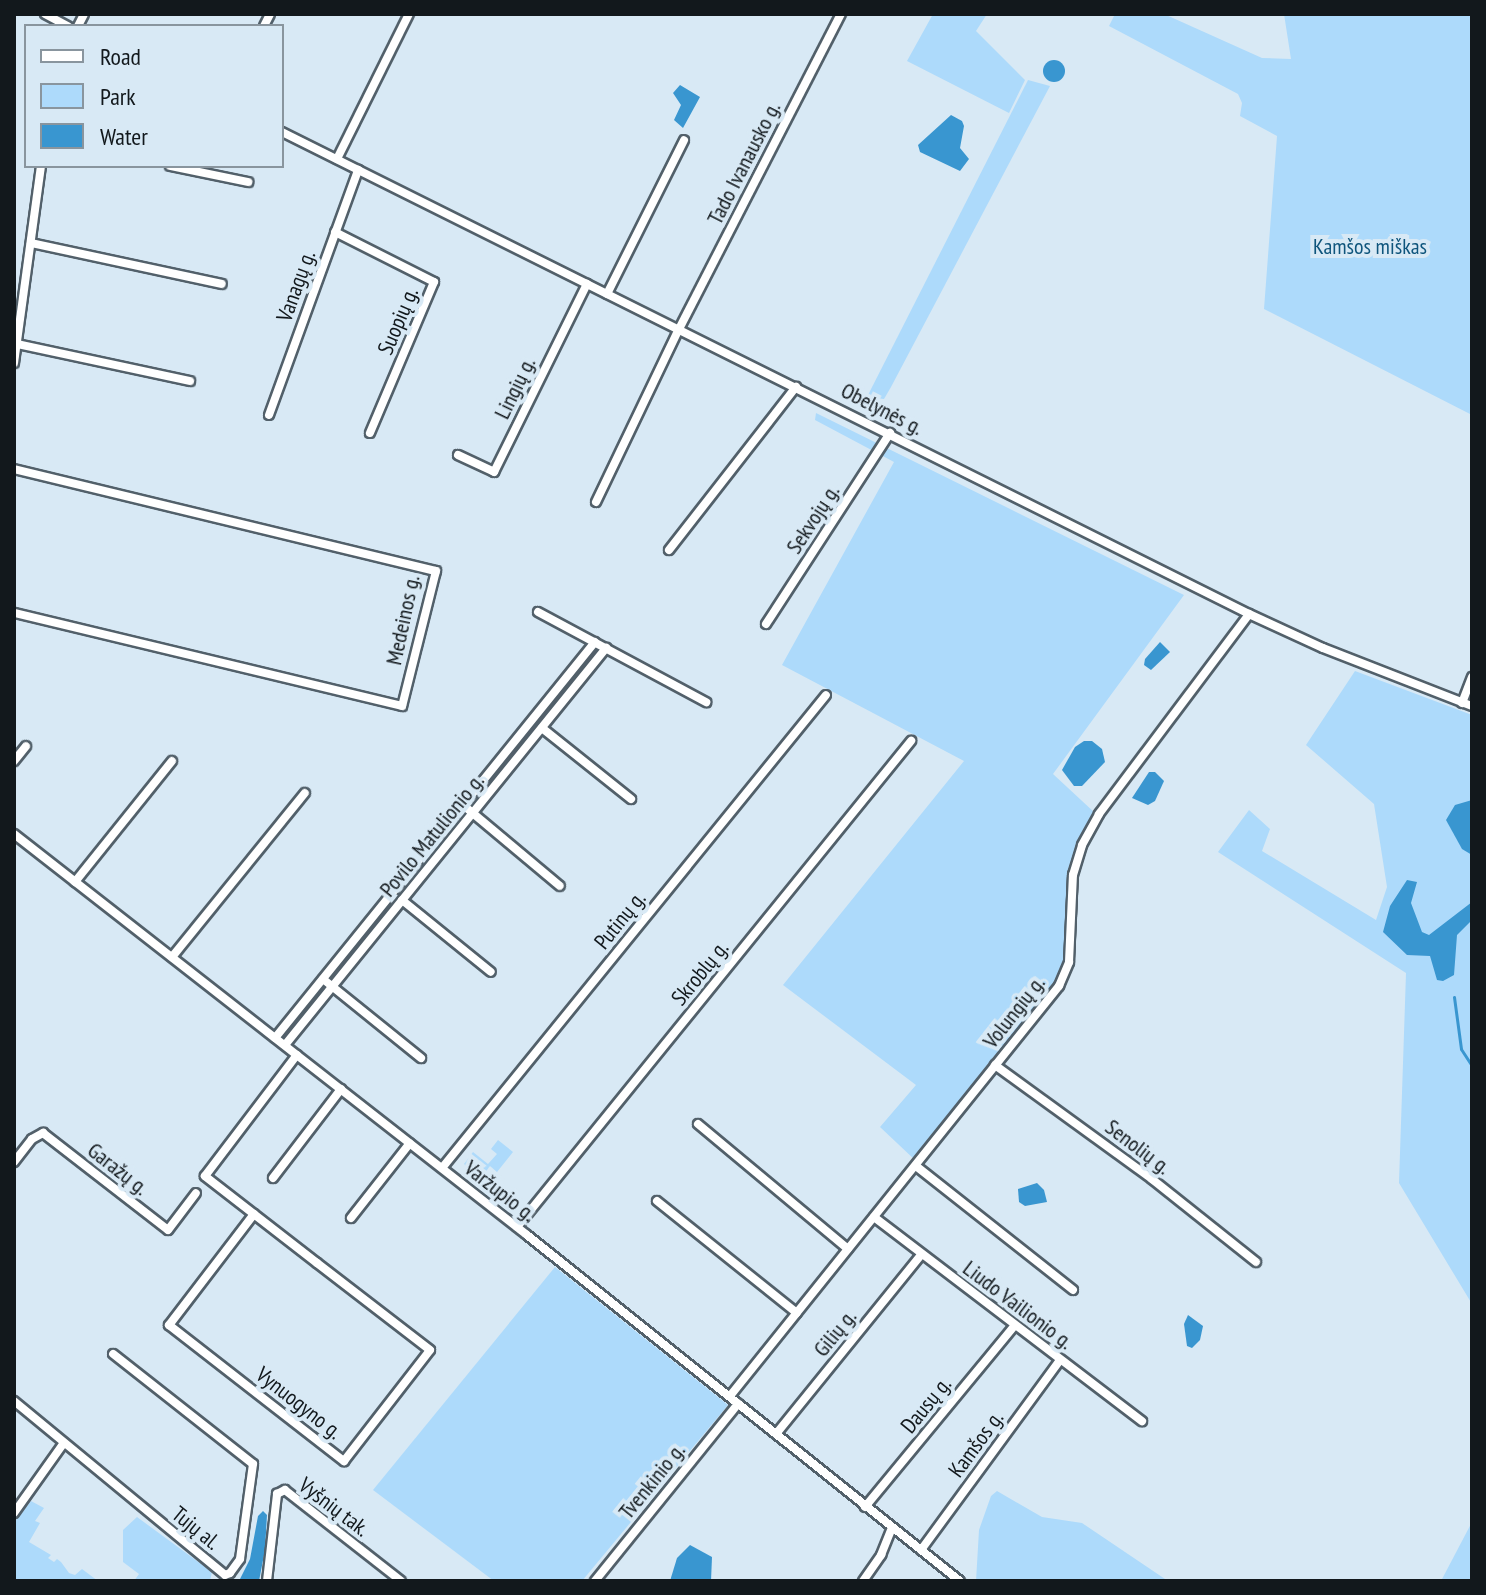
<!DOCTYPE html>
<html>
<head>
<meta charset="utf-8">
<style>
	body { margin:0 }
	#map { position:relative; width:1486px; height:1595px; overflow:hidden; background:#d8e9f5; font-family:"PT Sans Narrow",sans-serif }
	div>[style] { position:absolute }
	[style*='--x'] { left:calc(var(--x)*1px); top:calc(var(--y)*1px); width:calc(var(--w)*1px); rotate:calc(var(--a)*1deg) }
	.green>* { inset:0; background:#addafb }
	.water>* { inset:0; background:#3996d0 }
	.round { border-radius:50% }
	.stream>* { height:3px; margin:-1.5px; padding:0 1.5px; transform-origin:1.5px; border-radius:1.5px; background:#3996d0 }
	.roads { filter:drop-shadow(2px 0 #52606a) drop-shadow(-2px 0 #52606a) drop-shadow(0 2px #52606a) drop-shadow(0 -2px #52606a) }
	.street>* { height:8px; margin:-4px; padding:0 4px; transform-origin:4px; border-radius:4px; background:#fff }
	span { translate:-50% -50%; white-space:nowrap; text-align:center; line-height:1.15; -webkit-text-stroke:8px #d8e9f5; paint-order:stroke }
	.street-label { font-size:22px; color:#12181c }
	.park-label { font-size:22px; color:#0f557c }
	.frame { position:absolute; inset:0; border:16px solid #12181c; pointer-events:none }
	.legend { position:absolute; left:24px; top:24px; width:260px; height:144px; box-sizing:border-box; background:#d8e9f5; border:2px solid #89959e; margin:0; padding:10px 14px; list-style:none; font-size:24px; color:#12181c }
	.legend li { display:flex; align-items:center; gap:16px; height:40px }
	.legend b { width:40px; border:2px solid #89959e }
</style>
</head>
<body>
<div id="map">
	<div class="green">
		<i style="clip-path:polygon(933px 14px,987px 14px,976px 31px,1025px 80px,1009px 113px,907px 61px)"></i>
		<i style="clip-path:polygon(1115px 14px,1164px 14px,1262px 58px,1291px 59px,1284px 14px,1472px 14px,1472px 415px,1264px 309px,1277px 136px,1240px 116px,1242px 103px,1238px 94px,1109px 26px)"></i>
		<i style="clip-path:polygon(1028px 80px,1050px 86px,891px 387px,884px 399px,867px 397px)"></i>
		<i style="clip-path:polygon(816px 413px,1184px 595px,1053px 774px,1095px 813px,1070px 865px,1066px 959px,1058px 981px,915px 1160px,880px 1127px,916px 1085px,783px 985px,964px 761px,782px 665px,894px 462px,815px 420px)"></i>
		<i style="clip-path:polygon(1355px 671px,1472px 715px,1472px 1304px,1399px 1183px,1406px 973px,1218px 852px,1249px 810px,1270px 829px,1262px 851px,1376px 920px,1387px 887px,1374px 804px,1306px 745px)"></i>
		<i style="clip-path:polygon(498px 1140px,513px 1152px,497px 1172px,490px 1166px,481px 1178px,464px 1164px,473px 1152px,488px 1164px,497px 1154px,491px 1149px)"></i>
		<i style="clip-path:polygon(555px 1267px,728px 1405px,582px 1581px,494px 1581px,373px 1490px)"></i>
		<i style="clip-path:polygon(997px 1491px,1042px 1517px,1082px 1523px,1168px 1581px,976px 1581px,979px 1530px,991px 1496px)"></i>
		<i style="clip-path:polygon(31px 1501px,44px 1508px,35px 1521px,40px 1523px,29px 1542px,51px 1555px,48px 1558px,54px 1562px,57px 1559px,61px 1562px,69px 1573px,75px 1575px,82px 1569px,98px 1581px,14px 1581px,14px 1523px)"></i>
		<i style="clip-path:polygon(137px 1517px,212px 1572px,210px 1581px,134px 1581px,139px 1574px,123px 1562px,123px 1530px)"></i>
		<i style="clip-path:polygon(1472px 1522px,1472px 1581px,1441px 1581px)"></i>
	</div>
	<div class="water">
		<i class="round" style="left:1043px;top:60px;width:22px;height:22px"></i>
		<i style="clip-path:polygon(680px 85px,700px 97px,683px 128px,674px 120px,681px 105px,673px 93px)"></i>
		<i style="clip-path:polygon(951px 115px,962px 121px,964px 126px,960px 148px,969px 159px,960px 171px,920px 152px,918px 145px)"></i>
		<i style="clip-path:polygon(1160px 642px,1170px 652px,1151px 670px,1144px 665px,1145px 659px)"></i>
		<i style="clip-path:polygon(1084px 741px,1092px 741px,1102px 749px,1105px 762px,1082px 786px,1074px 786px,1062px 770px,1075px 747px)"></i>
		<i style="clip-path:polygon(1149px 772px,1155px 772px,1164px 781px,1155px 801px,1148px 805px,1132px 798px)"></i>
		<i style="clip-path:polygon(1472px 800px,1472px 855px,1462px 849px,1446px 820px,1455px 805px)"></i>
		<i style="clip-path:polygon(1407px 880px,1417px 882px,1411px 903px,1422px 932px,1429px 935px,1472px 902px,1472px 920px,1457px 935px,1454px 975px,1443px 981px,1437px 980px,1430px 956px,1407px 955px,1383px 932px,1390px 906px)"></i>
		<i style="clip-path:polygon(1037px 1183px,1044px 1190px,1047px 1202px,1025px 1206px,1019px 1202px,1018px 1189px)"></i>
		<i style="clip-path:polygon(1188px 1315px,1203px 1326px,1200px 1340px,1192px 1348px,1187px 1346px,1184px 1324px)"></i>
		<i style="clip-path:polygon(263px 1511px,267px 1515px,265px 1550px,259px 1581px,239px 1581px,250px 1559px,258px 1516px)"></i>
		<i style="clip-path:polygon(690px 1545px,712px 1557px,711px 1581px,670px 1581px,677px 1558px)"></i>
	</div>
	<div class="stream">
		<i style="--x:1454;--y:997;--w:52;--a:82.3"></i>
		<i style="--x:1461;--y:1049;--w:20;--a:57"></i>
	</div>
	<div class="roads">
		<div class="street">
			<i style="--x:45;--y:14;--w:26;--a:28"></i>
			<i style="--x:78;--y:26;--w:13;--a:-63"></i>
			<i style="--x:264;--y:26;--w:13;--a:-63"></i>
			<i style="--x:282;--y:132;--w:1080;--a:26.49"></i>
			<i style="--x:1249;--y:614;--w:81;--a:24.7"></i>
			<i style="--x:1323;--y:648;--w:160;--a:21.3"></i>
			<i style="--x:337;--y:159;--w:162;--a:-63.6"></i>
			<i style="--x:170;--y:166;--w:80;--a:11.6"></i>
			<i style="--x:335;--y:232;--w:111;--a:26.8"></i>
			<i style="--x:434;--y:282;--w:164;--a:113"></i>
			<i style="--x:31;--y:243;--w:195;--a:12.1"></i>
			<i style="--x:607;--y:294;--w:172;--a:-63.4"></i>
			<i style="--x:17;--y:344;--w:177;--a:12.1"></i>
			<i style="--x:14;--y:363;--w:199;--a:-82.2"></i>
			<i style="--x:269;--y:415;--w:261;--a:-70"></i>
			<i style="--x:458;--y:455;--w:40;--a:25"></i>
			<i style="--x:494;--y:472;--w:210;--a:-63.7"></i>
			<i style="--x:14;--y:469;--w:434;--a:13.6"></i>
			<i style="--x:436;--y:571;--w:139;--a:104.1"></i>
			<i style="--x:402;--y:706;--w:399;--a:-166.5"></i>
			<i style="--x:596;--y:502;--w:192;--a:-64.4"></i>
			<i style="--x:679;--y:329;--w:354;--a:-62.8"></i>
			<i style="--x:669;--y:550;--w:207;--a:-52.1"></i>
			<i style="--x:538;--y:612;--w:191;--a:28.2"></i>
			<i style="--x:766;--y:624;--w:228;--a:-57"></i>
			<i style="--x:1462;--y:703;--w:28;--a:-69"></i>
			<i style="--x:542;--y:728;--w:114;--a:38.6"></i>
			<i style="--x:14;--y:761;--w:19;--a:-51"></i>
			<i style="--x:463;--y:805;--w:126;--a:39.9"></i>
			<i style="--x:14;--y:834;--w:651;--a:38.01"></i>
			<i style="--x:527;--y:1235;--w:554;--a:38.63"></i>
			<i style="--x:75;--y:882;--w:155;--a:-51.3"></i>
			<i style="--x:402;--y:900;--w:114;--a:39"></i>
			<i style="--x:172;--y:957;--w:211;--a:-51"></i>
			<i style="--x:323;--y:979;--w:126;--a:38.9"></i>
			<i style="--x:275;--y:1038;--w:509;--a:-51.06"></i>
			<i style="--x:285;--y:1045;--w:511;--a:-51.04"></i>
			<i style="--x:995;--y:1065;--w:194;--a:36"></i>
			<i style="--x:1152;--y:1179;--w:133;--a:38.6"></i>
			<i style="--x:698;--y:1124;--w:195;--a:39.8"></i>
			<i style="--x:14;--y:1162;--w:29;--a:-52"></i>
			<i style="--x:32;--y:1139;--w:13;--a:-29"></i>
			<i style="--x:43;--y:1133;--w:158;--a:37.8"></i>
			<i style="--x:168;--y:1230;--w:46;--a:-52.9"></i>
			<i style="--x:916;--y:1166;--w:200;--a:38.3"></i>
			<i style="--x:442;--y:1168;--w:609;--a:-50.93"></i>
			<i style="--x:273;--y:1178;--w:112;--a:-52.6"></i>
			<i style="--x:657;--y:1201;--w:179;--a:38.7"></i>
			<i style="--x:254;--y:1214;--w:140;--a:127.4"></i>
			<i style="--x:169;--y:1325;--w:222;--a:37.9"></i>
			<i style="--x:344;--y:1461;--w:140;--a:-52.2"></i>
			<i style="--x:430;--y:1350;--w:143;--a:-142.4"></i>
			<i style="--x:317;--y:1263;--w:142;--a:-142.2"></i>
			<i style="--x:205;--y:1176;--w:152;--a:-52.8"></i>
			<i style="--x:874;--y:1217;--w:337;--a:37.3"></i>
			<i style="--x:351;--y:1218;--w:95;--a:-51.8"></i>
			<i style="--x:517;--y:1227;--w:626;--a:-50.97"></i>
			<i style="--x:730;--y:1396;--w:526;--a:-51.26"></i>
			<i style="--x:1059;--y:986;--w:26;--a:-67"></i>
			<i style="--x:1069;--y:962;--w:87;--a:-87.4"></i>
			<i style="--x:1073;--y:875;--w:31;--a:-73"></i>
			<i style="--x:1082;--y:845;--w:35;--a:-61"></i>
			<i style="--x:1099;--y:814;--w:250;--a:-53.1"></i>
			<i style="--x:14;--y:1401;--w:273;--a:39.5"></i>
			<i style="--x:225;--y:1575;--w:5;--a:-22"></i>
			<i style="--x:230;--y:1573;--w:17;--a:-54"></i>
			<i style="--x:240;--y:1559;--w:96;--a:-82.2"></i>
			<i style="--x:253;--y:1464;--w:178;--a:-141.8"></i>
			<i style="--x:776;--y:1434;--w:230;--a:-51"></i>
			<i style="--x:865;--y:1507;--w:234;--a:-50.5"></i>
			<i style="--x:14;--y:1513;--w:85;--a:-54.6"></i>
			<i style="--x:921;--y:1550;--w:235;--a:-53.8"></i>
			<i style="--x:267;--y:1581;--w:88;--a:-83.4"></i>
			<i style="--x:277;--y:1494;--w:9;--a:-27"></i>
			<i style="--x:285;--y:1490;--w:147;--a:38.1"></i>
			<i style="--x:595;--y:1581;--w:228;--a:-51.1"></i>
			<i style="--x:863;--y:1581;--w:32;--a:-55"></i>
			<i style="--x:881;--y:1555;--w:29;--a:-68"></i>
		</div>
	</div>
	<div class="street-label">
		<span style="left:744px;top:163px;rotate:-63deg">Tado Ivanausko g.</span>
		<span style="left:296px;top:286px;rotate:-70deg">Vanagų g.</span>
		<span style="left:398px;top:321px;rotate:-67deg">Suopių g.</span>
		<span style="left:515px;top:388px;rotate:-64deg">Lingių g.</span>
		<span style="left:882px;top:409px;rotate:27deg">Obelynės g.</span>
		<span style="left:813px;top:519px;rotate:-57deg">Sekvojų g.</span>
		<span style="left:403px;top:620px;rotate:-78deg">Medeinos g.</span>
		<span style="left:432px;top:835px;rotate:-51deg">Povilo Matulionio g.</span>
		<span style="left:620px;top:920px;rotate:-51deg">Putinų g.</span>
		<span style="left:700px;top:973px;rotate:-51deg">Skroblų g.</span>
		<span style="left:1014px;top:1012px;rotate:-52deg">Volungių g.</span>
		<span style="left:1138px;top:1147px;rotate:37deg">Senolių g.</span>
		<span style="left:118px;top:1169px;rotate:38deg">Garažų g.</span>
		<span style="left:500px;top:1191px;rotate:38deg">Varžupio g.</span>
		<span style="left:1018px;top:1305px;rotate:37deg">Liudo Vailionio g.</span>
		<span style="left:835px;top:1333px;rotate:-51deg">Gilių g.</span>
		<span style="left:299px;top:1403px;rotate:38deg">Vynuogyno g.</span>
		<span style="left:926px;top:1405px;rotate:-51deg">Dausų g.</span>
		<span style="left:976px;top:1444px;rotate:-54deg">Kamšos g.</span>
		<span style="left:652px;top:1481px;rotate:-51deg">Tvenkinio g.</span>
		<span style="left:334px;top:1507px;rotate:37deg">Vyšnių tak.</span>
		<span style="left:196px;top:1528px;rotate:39deg">Tujų al.</span>
	</div>
	<div class="park-label">
		<span style="left:1370px;top:247px">Kamšos miškas</span>
	</div>
	<div class="frame"></div>
	<ul class="legend">
	<li><b style="height:10px;background:#fff"></b>Road</li>
	<li><b style="height:22px;background:#addafb"></b>Park</li>
	<li><b style="height:22px;background:#3996d0"></b>Water</li>
	</ul>
</div>
</body>
</html>
